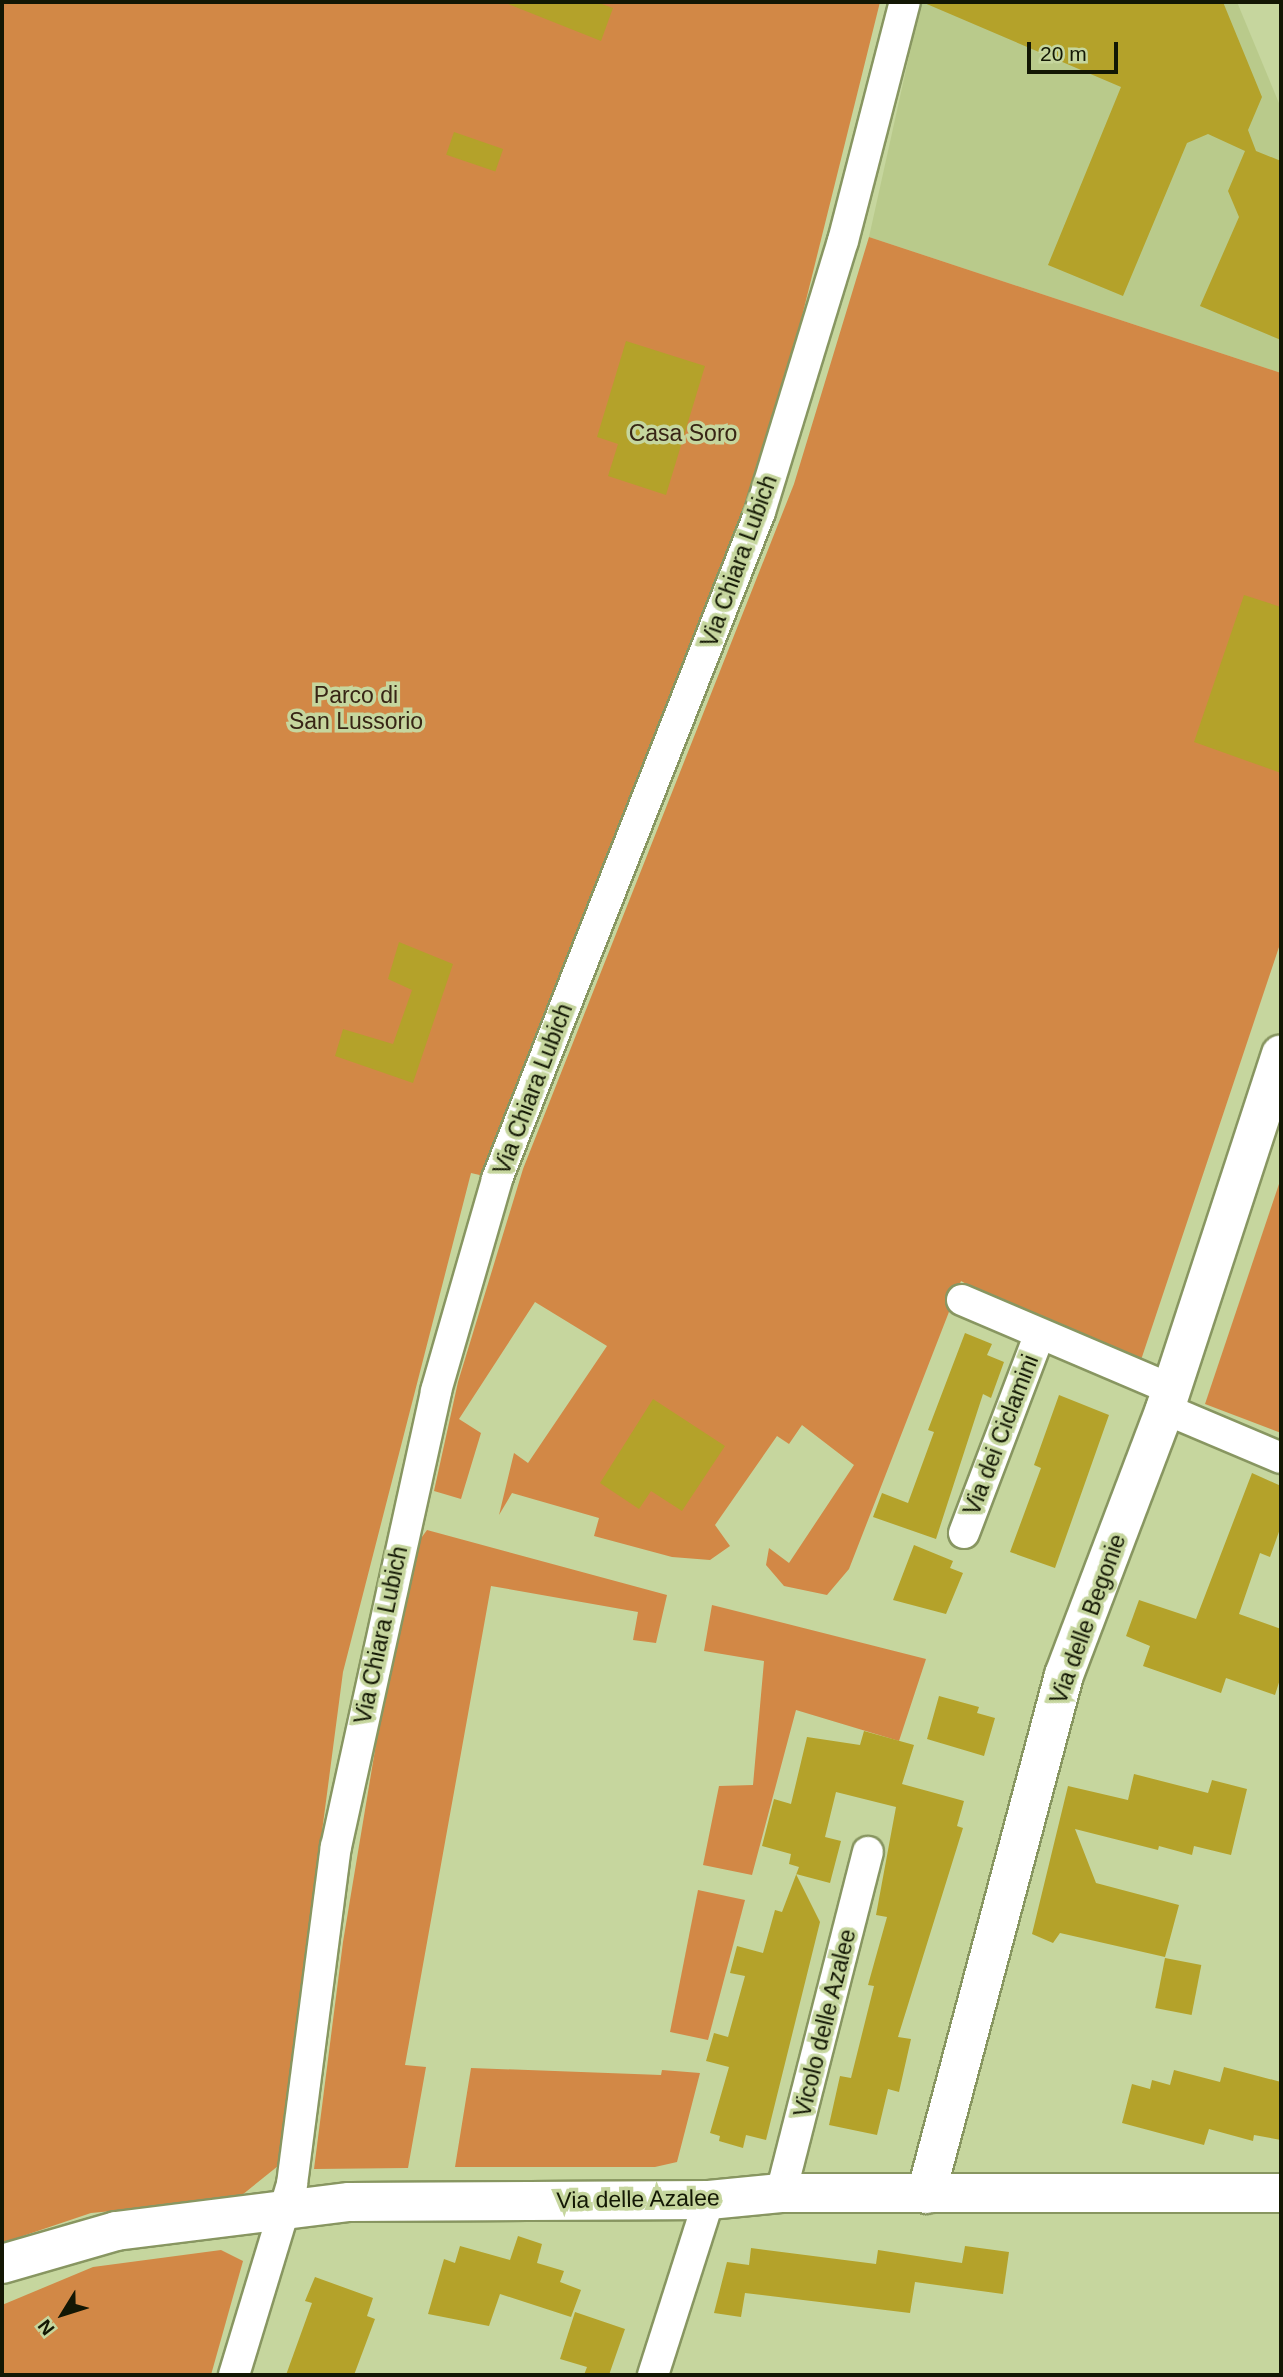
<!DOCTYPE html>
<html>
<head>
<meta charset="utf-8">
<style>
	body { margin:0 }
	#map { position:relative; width:1283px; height:2377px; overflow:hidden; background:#c6d69e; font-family:Helvetica,sans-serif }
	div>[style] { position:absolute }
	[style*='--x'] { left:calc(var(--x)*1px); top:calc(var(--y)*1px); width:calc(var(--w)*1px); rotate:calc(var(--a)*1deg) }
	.built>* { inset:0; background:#b9ca8b }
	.green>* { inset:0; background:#d28846 }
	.building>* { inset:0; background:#b4a22a; transform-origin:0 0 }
	.roads { filter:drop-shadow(2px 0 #889661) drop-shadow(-2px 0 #889661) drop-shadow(0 2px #889661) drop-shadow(0 -2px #889661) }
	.street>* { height:30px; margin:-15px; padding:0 15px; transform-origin:15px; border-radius:15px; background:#fff }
	.secondary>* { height:38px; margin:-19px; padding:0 19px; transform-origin:19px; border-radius:19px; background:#fff }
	span { translate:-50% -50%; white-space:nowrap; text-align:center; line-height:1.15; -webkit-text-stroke:7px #c6d69e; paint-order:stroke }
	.park-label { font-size:23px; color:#382515 }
	.street-label { font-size:23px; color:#131704 }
	.frame { position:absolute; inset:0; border:4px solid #131704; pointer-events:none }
	.north { position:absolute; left:28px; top:2279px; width:70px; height:70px; -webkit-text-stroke:5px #c6d69e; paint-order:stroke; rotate:232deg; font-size:19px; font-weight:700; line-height:28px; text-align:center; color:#131704 }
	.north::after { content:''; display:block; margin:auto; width:24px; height:32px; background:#131704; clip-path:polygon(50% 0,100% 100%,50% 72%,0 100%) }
	.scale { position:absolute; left:1027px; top:42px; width:91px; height:32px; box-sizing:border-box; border:4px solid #131704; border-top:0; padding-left:9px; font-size:21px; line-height:24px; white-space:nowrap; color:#131704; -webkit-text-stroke:5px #c6d69e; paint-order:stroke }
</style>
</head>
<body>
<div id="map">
	<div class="built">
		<i style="clip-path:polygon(921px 2px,1237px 2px,1281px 108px,1281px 373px,869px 237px)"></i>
	</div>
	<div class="green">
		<i style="clip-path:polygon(2px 2px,880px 2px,743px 554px,497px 1179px,471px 1173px,343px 1672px,278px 2166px,237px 2199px,91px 2213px,2px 2243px)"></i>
		<i style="clip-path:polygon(869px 237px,1281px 373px,1281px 941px,1141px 1360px,1047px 1329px,961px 1281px,849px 1569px,827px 1595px,784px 1586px,766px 1565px,769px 1548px,789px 1563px,854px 1465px,802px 1425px,789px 1444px,777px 1436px,715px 1525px,730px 1546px,710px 1560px,672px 1557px,594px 1536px,599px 1518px,512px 1493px,499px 1515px,514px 1453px,528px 1463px,607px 1346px,535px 1302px,459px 1419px,481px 1433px,461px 1499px,434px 1491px,458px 1382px,523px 1169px,794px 484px)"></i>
		<i style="clip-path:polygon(1281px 1178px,1281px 1433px,1205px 1404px)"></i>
		<i style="clip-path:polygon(427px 1530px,667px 1595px,656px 1643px,633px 1640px,638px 1612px,491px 1586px,405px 2065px,426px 2067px,408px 2168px,314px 2169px,343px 1942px,386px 1684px,419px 1541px)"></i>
		<i style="clip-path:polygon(712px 1605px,926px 1659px,899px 1741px,796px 1710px,752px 1875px,703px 1865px,719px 1786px,753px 1785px,764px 1661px,704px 1651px)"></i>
		<i style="clip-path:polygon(698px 1890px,745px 1900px,708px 2040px,670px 2032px)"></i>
		<i style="clip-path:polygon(471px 2068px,661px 2075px,662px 2070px,700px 2073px,677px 2162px,655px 2167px,455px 2167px)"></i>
		<i style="clip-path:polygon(221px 2250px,243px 2261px,211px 2375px,2px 2375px,2px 2305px,93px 2267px)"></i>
	</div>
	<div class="building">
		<i style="clip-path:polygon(503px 2px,596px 2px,613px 8px,601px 41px)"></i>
		<i style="clip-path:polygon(922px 2px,1223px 2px,1262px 97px,1248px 130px,1256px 151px,1281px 161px,1281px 340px,1200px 306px,1239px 217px,1228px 191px,1245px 151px,1208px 134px,1187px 143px,1123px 296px,1048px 265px,1121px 87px)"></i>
		<i style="left:454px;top:132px;width:52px;height:24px;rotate:19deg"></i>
		<i style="clip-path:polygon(626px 341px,705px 366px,666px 495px,608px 476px,618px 444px,597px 437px)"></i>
		<i style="clip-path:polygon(1244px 595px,1281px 607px,1281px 773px,1194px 742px)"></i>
		<i style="clip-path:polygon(399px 942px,453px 964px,413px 1083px,335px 1056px,343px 1029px,393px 1044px,412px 990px,388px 979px)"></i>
		<i style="clip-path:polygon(965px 1333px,992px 1344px,987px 1355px,1004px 1362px,991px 1398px,983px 1394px,936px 1539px,873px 1517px,882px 1493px,908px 1503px,934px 1432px,928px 1430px)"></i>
		<i style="clip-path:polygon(1059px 1395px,1109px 1415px,1055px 1568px,1010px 1552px,1041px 1468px,1034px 1465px)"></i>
		<i style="clip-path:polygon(653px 1399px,725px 1446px,682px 1511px,651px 1491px,639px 1509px,600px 1483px)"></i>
		<i style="clip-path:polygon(1252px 1473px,1281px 1486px,1281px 1526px,1270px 1557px,1260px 1553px,1239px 1614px,1281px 1629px,1281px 1676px,1275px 1695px,1226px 1678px,1221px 1693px,1143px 1666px,1150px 1646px,1126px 1636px,1139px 1600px,1196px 1619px)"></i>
		<i style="clip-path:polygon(914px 1545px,953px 1561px,950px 1568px,963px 1573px,946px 1614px,893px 1600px)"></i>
		<i style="clip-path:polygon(939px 1696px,979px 1707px,977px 1713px,995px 1718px,984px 1756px,927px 1739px)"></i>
		<i style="clip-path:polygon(864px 1731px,914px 1745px,902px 1784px,964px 1801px,957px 1826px,963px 1828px,898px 2037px,911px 2039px,899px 2092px,888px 2089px,877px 2135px,829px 2125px,840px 2076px,851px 2078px,874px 1986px,868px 1985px,887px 1917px,876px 1915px,896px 1807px,836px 1792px,825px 1837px,841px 1841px,830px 1883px,796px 1874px,820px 1922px,766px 2140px,746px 2135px,743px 2148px,719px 2141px,720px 2136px,710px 2133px,729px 2067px,706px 2061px,714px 2033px,728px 2037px,745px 1976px,730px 1973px,737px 1946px,763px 1953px,775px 1910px,782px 1912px,799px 1867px,789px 1864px,791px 1854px,762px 1846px,774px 1799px,791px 1804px,807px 1737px,860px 1745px)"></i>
		<i style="clip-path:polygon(1134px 1774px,1208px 1793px,1212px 1780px,1247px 1789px,1231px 1855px,1194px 1846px,1192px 1855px,1159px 1846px,1158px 1850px,1075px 1829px,1096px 1883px,1179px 1905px,1165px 1957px,1060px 1933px,1053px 1943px,1032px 1934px,1068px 1786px,1128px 1800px)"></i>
		<i style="left:1165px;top:1958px;width:37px;height:51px;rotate:11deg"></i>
		<i style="clip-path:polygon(1224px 2067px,1281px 2082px,1281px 2140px,1254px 2135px,1253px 2141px,1209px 2129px,1204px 2145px,1122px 2123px,1132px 2084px,1150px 2089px,1152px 2080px,1170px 2085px,1174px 2070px,1220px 2082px)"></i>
		<i style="clip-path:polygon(518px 2236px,542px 2244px,537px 2263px,564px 2271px,560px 2282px,581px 2290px,571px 2317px,500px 2294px,489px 2326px,428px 2314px,444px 2259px,455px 2263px,460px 2246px,510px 2260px)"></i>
		<i style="clip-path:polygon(965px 2246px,1009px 2252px,1003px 2294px,915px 2282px,910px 2313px,745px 2293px,741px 2317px,714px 2313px,727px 2262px,749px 2265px,751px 2248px,876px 2264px,878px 2250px,962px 2263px)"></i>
		<i style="clip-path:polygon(315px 2277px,373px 2298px,367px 2316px,375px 2319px,354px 2375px,286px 2375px,312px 2303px,305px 2301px)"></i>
		<i style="clip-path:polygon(575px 2312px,625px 2329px,609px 2375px,584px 2375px,587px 2367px,560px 2359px)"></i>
	</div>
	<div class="roads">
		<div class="street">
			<i style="--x:962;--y:1300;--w:227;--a:23.1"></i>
			<i style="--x:1165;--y:1409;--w:126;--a:22.9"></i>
			<i style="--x:964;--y:1533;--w:211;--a:-69.2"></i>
			<i style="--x:781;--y:2193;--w:352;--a:-75.7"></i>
			<i style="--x:234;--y:2375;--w:200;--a:-73.1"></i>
			<i style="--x:292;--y:2184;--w:340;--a:-82.6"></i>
			<i style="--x:336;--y:1847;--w:467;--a:-77.6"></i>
			<i style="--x:436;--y:1391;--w:221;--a:-73.9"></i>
			<i style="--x:497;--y:1179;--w:717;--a:-68.48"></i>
			<i style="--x:760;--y:512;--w:283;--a:-73"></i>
			<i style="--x:843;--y:241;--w:247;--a:-75.5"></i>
			<i style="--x:653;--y:2375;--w:184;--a:-72.3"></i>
		</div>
		<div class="secondary">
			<i style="--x:926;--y:2194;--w:537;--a:-75.11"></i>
			<i style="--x:1064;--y:1675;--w:285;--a:-69.2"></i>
			<i style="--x:1165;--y:1409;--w:373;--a:-71.9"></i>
			<i style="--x:2;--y:2264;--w:119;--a:-16.1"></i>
			<i style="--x:116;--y:2231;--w:235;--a:-7.1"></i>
			<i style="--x:349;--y:2202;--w:360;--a:-0.3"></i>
			<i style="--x:709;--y:2200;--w:72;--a:-5.6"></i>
			<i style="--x:781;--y:2193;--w:500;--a:0"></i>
		</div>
	</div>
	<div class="park-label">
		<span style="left:683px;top:433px">Casa Soro</span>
		<span style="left:356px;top:708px">Parco di<br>San Lussorio</span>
	</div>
	<div class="street-label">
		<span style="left:739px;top:561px;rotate:-70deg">Via Chiara Lubich</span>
		<span style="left:533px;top:1089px;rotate:-69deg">Via Chiara Lubich</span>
		<span style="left:1001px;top:1435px;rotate:-69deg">Via dei Ciclamini</span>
		<span style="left:1088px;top:1619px;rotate:-70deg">Via delle Begonie</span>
		<span style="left:381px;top:1635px;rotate:-78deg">Via Chiara Lubich</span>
		<span style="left:825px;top:2023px;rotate:-76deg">Vicolo delle Azalee</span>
		<span style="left:638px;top:2199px;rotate:-1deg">Via delle Azalee</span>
	</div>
	<div class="frame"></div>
	<div class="north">N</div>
	<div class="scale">20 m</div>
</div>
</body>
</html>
